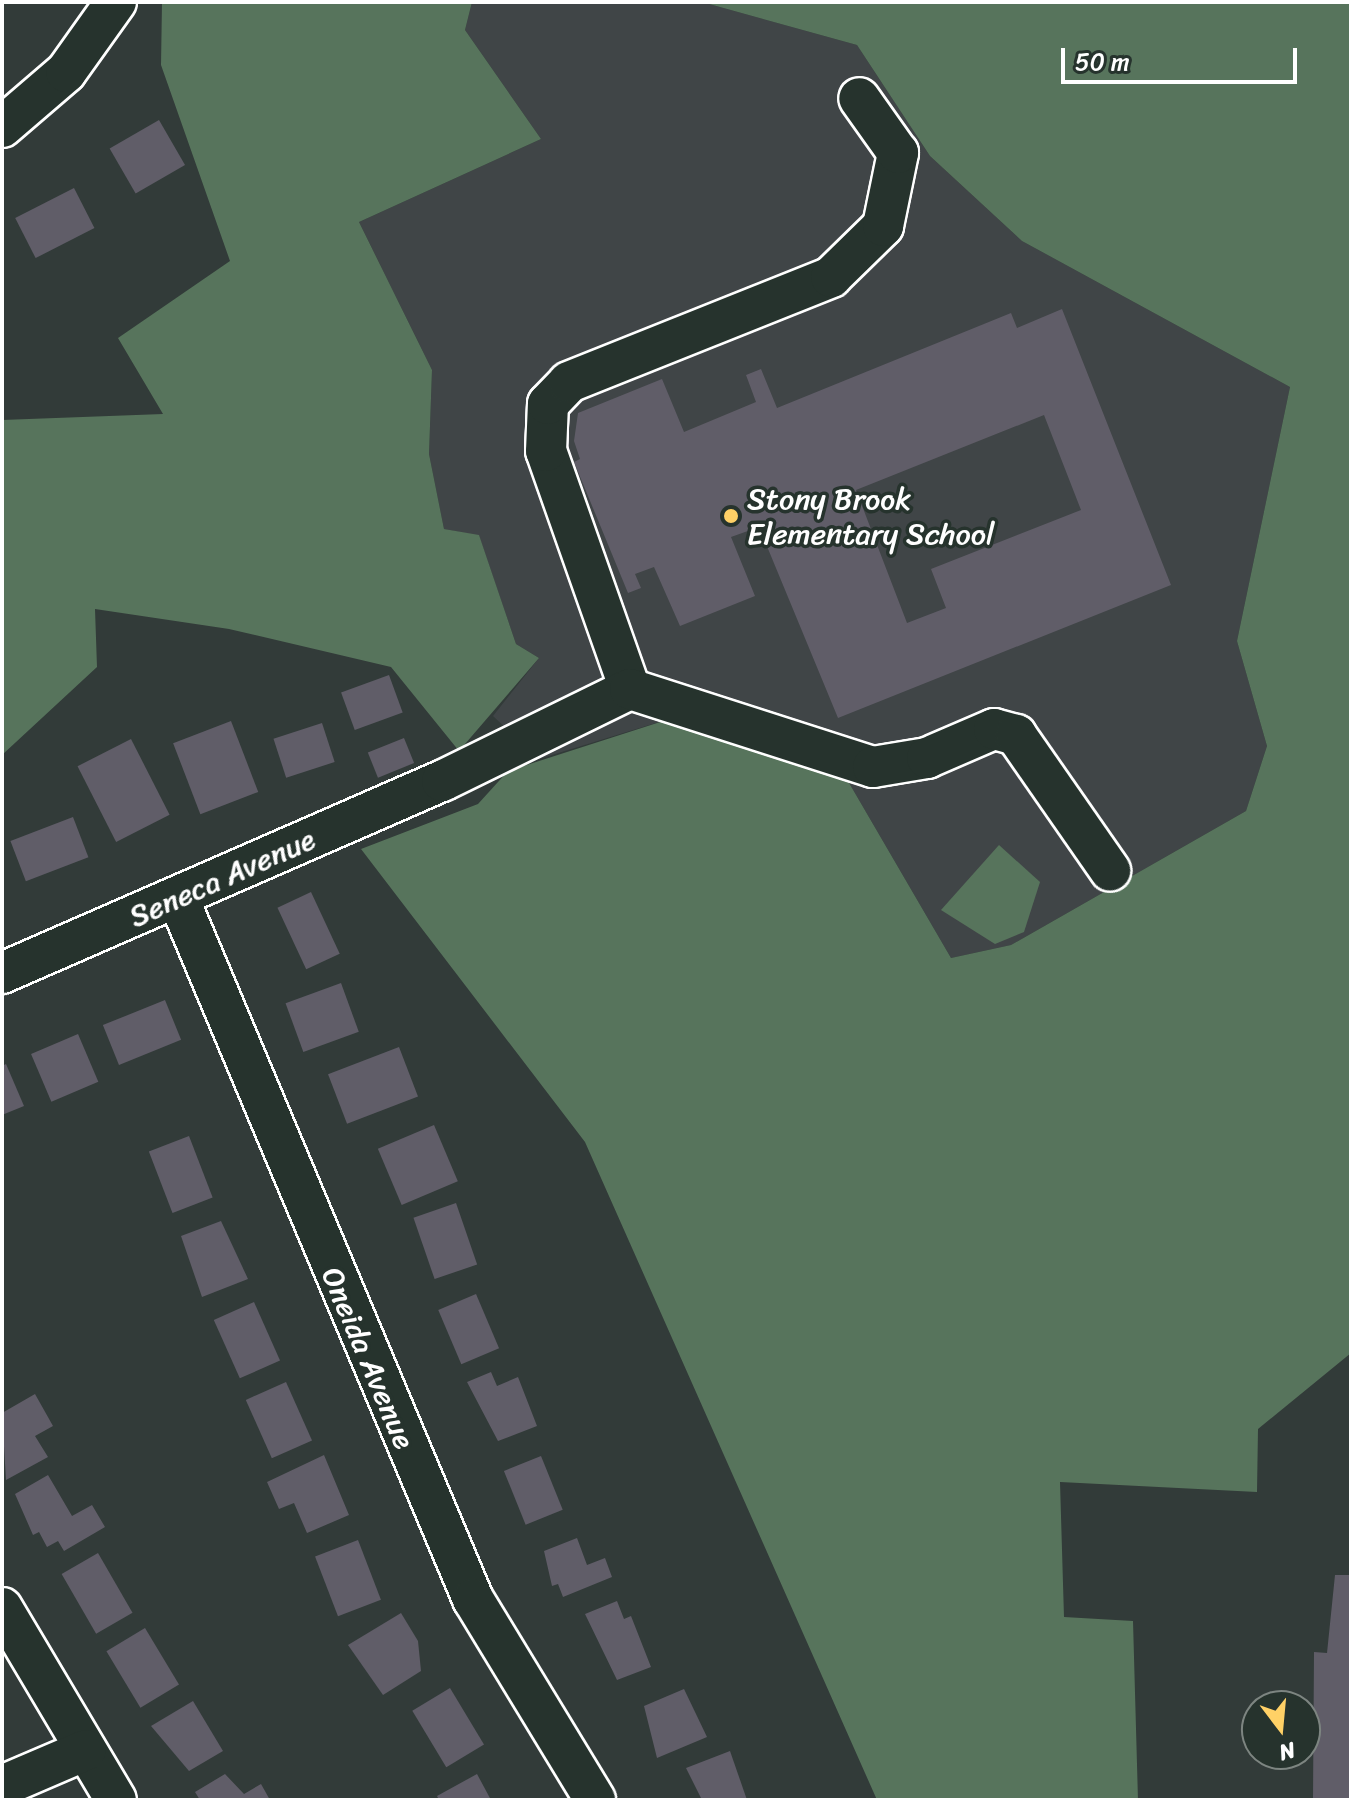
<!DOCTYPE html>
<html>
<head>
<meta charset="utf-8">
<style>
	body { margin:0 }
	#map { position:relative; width:1353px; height:1802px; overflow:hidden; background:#323b39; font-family:Sriracha,sans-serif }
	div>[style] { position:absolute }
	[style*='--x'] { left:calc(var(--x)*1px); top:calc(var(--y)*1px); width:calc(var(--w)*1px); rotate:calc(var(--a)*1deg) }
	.built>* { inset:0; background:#404547 }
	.green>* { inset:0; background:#57745c }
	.building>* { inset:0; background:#605d68; transform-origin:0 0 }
	.roads { filter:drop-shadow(2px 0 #fff) drop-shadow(-2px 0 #fff) drop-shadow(0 2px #fff) drop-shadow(0 -2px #fff) }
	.minor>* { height:40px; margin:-20px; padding:0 20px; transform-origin:20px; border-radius:20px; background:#26332d }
	.dots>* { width:22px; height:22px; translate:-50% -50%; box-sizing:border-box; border:4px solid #26332d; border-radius:50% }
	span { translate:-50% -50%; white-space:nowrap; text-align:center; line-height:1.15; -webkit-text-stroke:7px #26332d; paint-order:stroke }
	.poi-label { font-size:30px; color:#fff }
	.left { translate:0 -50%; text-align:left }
	.street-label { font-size:30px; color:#fff }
	.frame { position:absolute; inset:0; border:4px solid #fff; pointer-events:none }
	.north { position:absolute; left:1241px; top:1690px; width:80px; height:80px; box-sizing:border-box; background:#26332d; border:2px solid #7d8581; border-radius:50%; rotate:164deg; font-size:22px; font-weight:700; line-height:32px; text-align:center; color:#fff }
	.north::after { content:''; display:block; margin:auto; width:28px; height:36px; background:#ffd166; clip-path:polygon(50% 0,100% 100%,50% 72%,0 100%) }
	.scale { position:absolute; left:1061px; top:48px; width:236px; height:36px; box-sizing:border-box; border:4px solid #fff; border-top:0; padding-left:10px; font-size:24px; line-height:28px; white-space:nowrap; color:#fff; -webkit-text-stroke:6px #26332d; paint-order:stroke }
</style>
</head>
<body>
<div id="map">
	<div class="built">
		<i style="clip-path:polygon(472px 2px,702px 2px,857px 45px,930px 156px,1022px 241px,1290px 387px,1237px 641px,1267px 746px,1246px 811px,1011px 945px,951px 958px,845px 776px,685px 714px,539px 759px,493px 716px,539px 658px,516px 644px,479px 536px,444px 529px,429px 454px,432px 370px,359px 222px,541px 139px,465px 30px)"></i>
	</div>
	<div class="green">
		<i style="clip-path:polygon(162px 2px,472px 2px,465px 30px,541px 139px,359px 222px,432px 370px,429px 454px,444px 529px,479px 535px,516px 644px,539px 658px,459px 751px,391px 667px,229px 629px,95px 609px,97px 667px,2px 755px,2px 420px,163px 414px,118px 338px,230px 261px,161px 65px)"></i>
		<i style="clip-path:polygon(702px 2px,1351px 2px,1351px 1353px,1258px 1429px,1257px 1492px,1060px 1482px,1064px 1617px,1133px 1621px,1138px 1800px,877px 1800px,585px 1142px,361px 849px,478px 804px,508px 771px,685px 714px,845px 776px,951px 958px,1011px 945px,1246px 811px,1267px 746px,1237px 641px,1290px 387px,1022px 241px,930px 156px,857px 45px)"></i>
		<i style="clip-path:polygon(999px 845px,1040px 882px,1024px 932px,995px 944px,941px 910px)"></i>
	</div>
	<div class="building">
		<i style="left:159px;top:120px;width:52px;height:57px;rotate:60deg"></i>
		<i style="left:74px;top:188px;width:45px;height:66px;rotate:63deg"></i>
		<i style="clip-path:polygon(evenodd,1062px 309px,1171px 585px,838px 718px,759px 527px,731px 537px,755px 596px,680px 626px,654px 567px,635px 574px,641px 588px,628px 593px,574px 462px,580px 459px,574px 441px,578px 413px,662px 379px,684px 432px,756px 402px,746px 375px,761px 369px,777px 408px,1011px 313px,1017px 328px,1062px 309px,1044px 415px,1081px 510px,931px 569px,946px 608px,907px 623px,856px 490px,1044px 415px)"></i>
		<i style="left:389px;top:675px;width:40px;height:51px;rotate:70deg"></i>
		<i style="left:231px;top:721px;width:76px;height:62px;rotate:69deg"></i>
		<i style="left:322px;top:723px;width:41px;height:51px;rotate:72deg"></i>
		<i style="left:404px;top:738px;width:27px;height:39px;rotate:68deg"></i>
		<i style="left:131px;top:739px;width:85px;height:60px;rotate:63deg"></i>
		<i style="left:73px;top:817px;width:43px;height:67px;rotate:69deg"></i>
		<i style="left:311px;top:892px;width:68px;height:37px;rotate:65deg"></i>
		<i style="left:341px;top:983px;width:52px;height:59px;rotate:70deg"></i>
		<i style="left:165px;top:1000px;width:43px;height:67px;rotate:68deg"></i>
		<i style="left:78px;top:1034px;width:52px;height:51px;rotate:67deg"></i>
		<i style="left:399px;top:1047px;width:53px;height:76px;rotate:69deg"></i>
		<i style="clip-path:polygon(6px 1064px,24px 1106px,2px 1115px,2px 1066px)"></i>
		<i style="left:434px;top:1125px;width:61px;height:61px;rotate:67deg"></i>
		<i style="left:189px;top:1136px;width:66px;height:43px;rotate:69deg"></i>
		<i style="left:456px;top:1203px;width:65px;height:45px;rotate:71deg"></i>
		<i style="clip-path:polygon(221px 1221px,248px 1279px,202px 1297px,181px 1236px)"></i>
		<i style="left:476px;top:1294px;width:59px;height:41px;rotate:67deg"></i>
		<i style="left:254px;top:1302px;width:64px;height:44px;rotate:66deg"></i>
		<i style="clip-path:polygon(491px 1372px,497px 1386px,518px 1377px,537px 1426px,498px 1441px,467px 1382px)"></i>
		<i style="left:286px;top:1382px;width:64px;height:44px;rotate:66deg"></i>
		<i style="clip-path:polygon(35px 1394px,53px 1426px,35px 1436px,48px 1457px,6px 1480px,2px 1413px)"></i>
		<i style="clip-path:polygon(324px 1455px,349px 1515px,307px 1533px,294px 1503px,279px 1509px,267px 1482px)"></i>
		<i style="left:541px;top:1456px;width:58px;height:40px;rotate:68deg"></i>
		<i style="clip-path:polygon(48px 1475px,72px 1516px,92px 1505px,105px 1527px,64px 1551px,58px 1541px,47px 1547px,39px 1532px,33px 1535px,15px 1494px)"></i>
		<i style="clip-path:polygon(577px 1538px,587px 1565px,605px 1558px,612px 1577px,563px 1597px,558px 1584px,552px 1586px,544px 1551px)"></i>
		<i style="left:358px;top:1540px;width:64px;height:46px;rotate:69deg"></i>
		<i style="left:98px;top:1553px;width:69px;height:42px;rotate:60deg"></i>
		<i style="clip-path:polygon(1335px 1575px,1351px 1575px,1351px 1800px,1313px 1800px,1314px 1652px,1327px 1653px)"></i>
		<i style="clip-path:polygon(617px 1601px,624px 1619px,631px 1616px,651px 1667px,617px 1680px,585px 1614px)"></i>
		<i style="clip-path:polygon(401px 1613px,418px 1641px,421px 1671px,383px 1695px,348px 1645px)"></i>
		<i style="left:145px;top:1628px;width:66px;height:45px;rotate:59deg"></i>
		<i style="left:450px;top:1688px;width:66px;height:44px;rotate:59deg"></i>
		<i style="clip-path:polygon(684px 1689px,707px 1737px,657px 1758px,644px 1706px)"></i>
		<i style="clip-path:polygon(193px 1701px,223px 1751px,189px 1771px,151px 1726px)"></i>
		<i style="clip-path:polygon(730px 1751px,747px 1800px,702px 1800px,686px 1768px)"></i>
		<i style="clip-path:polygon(225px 1774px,244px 1794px,261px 1784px,270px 1800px,200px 1800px,195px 1792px)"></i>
		<i style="clip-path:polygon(477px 1774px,491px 1800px,439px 1800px,437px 1796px)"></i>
	</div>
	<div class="roads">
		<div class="minor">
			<i style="--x:2;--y:127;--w:84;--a:-40.7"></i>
			<i style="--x:66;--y:72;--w:86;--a:-54.5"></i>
			<i style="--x:630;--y:689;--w:252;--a:-109.4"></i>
			<i style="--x:546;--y:451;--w:47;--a:-87.6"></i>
			<i style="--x:548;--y:404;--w:30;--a:-46"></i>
			<i style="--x:569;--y:382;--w:282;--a:-21.8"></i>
			<i style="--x:831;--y:277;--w:73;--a:-44.4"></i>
			<i style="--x:883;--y:226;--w:75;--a:-78.4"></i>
			<i style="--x:898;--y:153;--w:67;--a:-125.3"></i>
			<i style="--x:178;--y:898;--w:761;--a:67.18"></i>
			<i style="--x:473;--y:1599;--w:235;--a:58.7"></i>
			<i style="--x:2;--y:973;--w:480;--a:-23.6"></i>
			<i style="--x:442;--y:781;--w:209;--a:-26.1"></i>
			<i style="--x:630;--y:689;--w:255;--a:17.8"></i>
			<i style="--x:873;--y:767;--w:55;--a:-9.5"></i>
			<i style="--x:927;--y:758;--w:73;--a:-23.4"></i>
			<i style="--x:994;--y:729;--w:23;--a:15"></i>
			<i style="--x:1016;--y:735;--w:165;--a:55.2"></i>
			<i style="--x:2;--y:1608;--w:223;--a:59.3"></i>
			<i style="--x:2;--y:1786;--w:91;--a:-23.2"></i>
		</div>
	</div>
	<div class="dots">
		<i style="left:731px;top:516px;background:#ffd166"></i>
	</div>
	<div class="poi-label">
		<span class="left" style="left:747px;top:516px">Stony Brook<br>Elementary School</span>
	</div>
	<div class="street-label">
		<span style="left:222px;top:878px;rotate:-24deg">Seneca Avenue</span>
		<span style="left:368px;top:1358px;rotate:67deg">Oneida Avenue</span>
	</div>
	<div class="frame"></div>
	<div class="north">N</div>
	<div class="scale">50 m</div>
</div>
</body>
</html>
